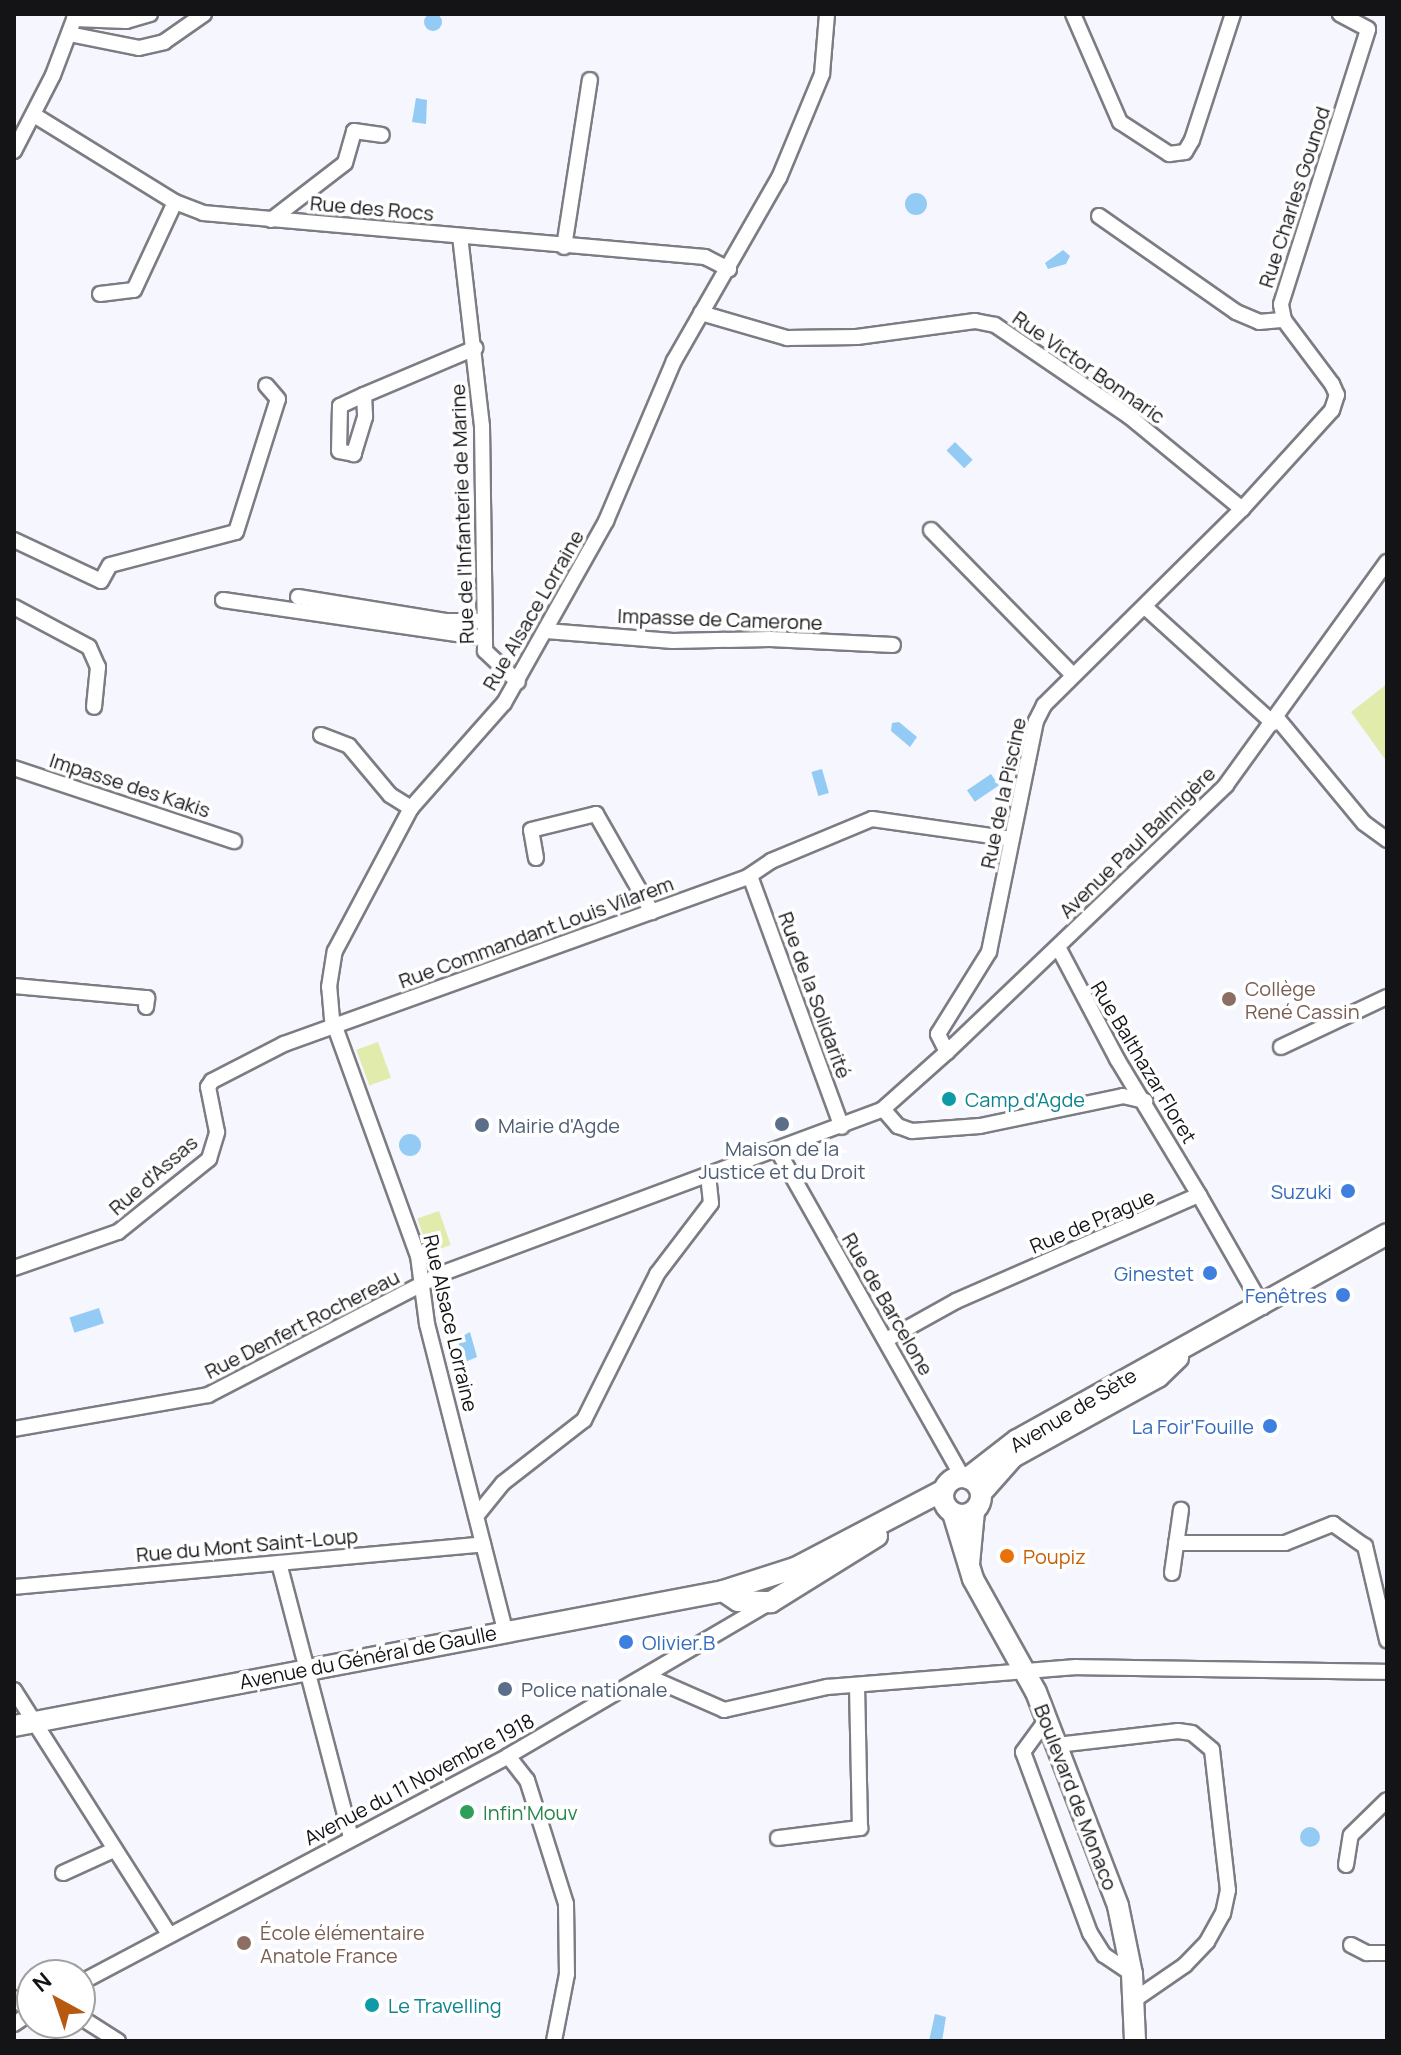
<!DOCTYPE html>
<html>
<head>
<meta charset="utf-8">
<style>
	body { margin:0 }
	#map { position:relative; width:1401px; height:2055px; overflow:hidden; background:#f6f6fe; font-family:Manrope,sans-serif }
	div>[style] { position:absolute }
	[style*='--x'] { left:calc(var(--x)*1px); top:calc(var(--y)*1px); width:calc(var(--w)*1px); rotate:calc(var(--a)*1deg) }
	.green>* { inset:0; background:#e0ebac; transform-origin:0 0 }
	.water>* { inset:0; background:#93cbf4; transform-origin:0 0 }
	.round { border-radius:50% }
	.roads { filter:drop-shadow(2px 0 #7c7c83) drop-shadow(-2px 0 #7c7c83) drop-shadow(0 2px #7c7c83) drop-shadow(0 -2px #7c7c83) }
	.minor>* { height:14px; margin:-7px; padding:0 7px; transform-origin:7px; border-radius:7px; background:#fff }
	.secondary>* { height:20px; margin:-10px; padding:0 10px; transform-origin:10px; border-radius:10px; background:#fff }
	.secondary>.ring { margin:-10px; padding:0; box-sizing:content-box; background:none; border:20px solid #fff; border-radius:50% }
	.dots>* { width:22px; height:22px; translate:-50% -50%; box-sizing:border-box; border:4px solid #fff; border-radius:50% }
	span { translate:-50% -50%; white-space:nowrap; text-align:center; line-height:1.15; -webkit-text-stroke:7px #fff; paint-order:stroke }
	.street-label { font-size:20px; color:#141417 }
	.education-label { font-size:20px; color:#785e54 }
	.left { translate:0 -50%; text-align:left }
	.culture-label { font-size:20px; color:#0d838f }
	.service-label { font-size:20px; color:#4e5e75 }
	.shop-label { font-size:20px; color:#366cbe }
	.right { translate:-100% -50%; text-align:right }
	.food-label { font-size:20px; color:#c56008 }
	.leisure-label { font-size:20px; color:#27864d }
	.frame { position:absolute; inset:0; border:16px solid #141417; pointer-events:none }
	.north { position:absolute; left:16px; top:1959px; width:80px; height:80px; box-sizing:border-box; background:#fff; border:2px solid #a1a1a2; border-radius:50%; rotate:320deg; font-size:22px; font-weight:700; line-height:32px; text-align:center; color:#141417 }
	.north::after { content:''; display:block; margin:auto; width:28px; height:36px; background:#b85911; clip-path:polygon(50% 0,100% 100%,50% 72%,0 100%) }
</style>
</head>
<body>
<div id="map">
	<div class="green">
		<i style="clip-path:polygon(1387px 684px,1387px 762px,1351px 712px)"></i>
		<i style="left:378px;top:1042px;width:38px;height:23px;rotate:70deg"></i>
		<i style="left:439px;top:1211px;width:36px;height:23px;rotate:71deg"></i>
	</div>
	<div class="water">
		<i class="round" style="left:424px;top:13px;width:18px;height:18px"></i>
		<i style="clip-path:polygon(416px 98px,427px 100px,426px 124px,412px 122px)"></i>
		<i class="round" style="left:905px;top:193px;width:22px;height:22px"></i>
		<i style="clip-path:polygon(1063px 250px,1070px 256px,1066px 264px,1048px 269px,1045px 263px)"></i>
		<i style="left:955px;top:442px;width:25px;height:12px;rotate:45deg"></i>
		<i style="clip-path:polygon(899px 722px,917px 737px,910px 747px,891px 731px,892px 723px)"></i>
		<i style="left:822px;top:769px;width:25px;height:11px;rotate:74deg"></i>
		<i style="left:991px;top:774px;width:14px;height:29px;rotate:56deg"></i>
		<i class="round" style="left:399px;top:1134px;width:22px;height:22px"></i>
		<i style="left:99px;top:1308px;width:16px;height:31px;rotate:72deg"></i>
		<i style="clip-path:polygon(470px 1332px,477px 1357px,465px 1362px,457px 1339px)"></i>
		<i class="round" style="left:1300px;top:1827px;width:20px;height:20px"></i>
		<i style="clip-path:polygon(935px 2014px,946px 2017px,942px 2041px,929px 2041px)"></i>
	</div>
	<div class="roads">
		<div class="minor">
			<i style="--x:1073;--y:14;--w:118;--a:66.5"></i>
			<i style="--x:1120;--y:122;--w:59;--a:33.1"></i>
			<i style="--x:1169;--y:154;--w:16;--a:-7"></i>
			<i style="--x:1185;--y:152;--w:14;--a:-60"></i>
			<i style="--x:1192;--y:140;--w:133;--a:-72"></i>
			<i style="--x:74;--y:19;--w:52;--a:2.2"></i>
			<i style="--x:126;--y:21;--w:25;--a:-16"></i>
			<i style="--x:69;--y:34;--w:71;--a:11.3"></i>
			<i style="--x:139;--y:48;--w:26;--a:-13"></i>
			<i style="--x:164;--y:42;--w:49;--a:-35"></i>
			<i style="--x:34;--y:115;--w:166;--a:31.7"></i>
			<i style="--x:175;--y:202;--w:30;--a:21"></i>
			<i style="--x:203;--y:213;--w:504;--a:5.01"></i>
			<i style="--x:705;--y:257;--w:27;--a:27"></i>
			<i style="--x:14;--y:151;--w:85;--a:-62.8"></i>
			<i style="--x:53;--y:75;--w:65;--a:-69.3"></i>
			<i style="--x:1099;--y:216;--w:167;--a:35"></i>
			<i style="--x:1236;--y:312;--w:25;--a:23"></i>
			<i style="--x:1259;--y:322;--w:25;--a:-5"></i>
			<i style="--x:271;--y:220;--w:93;--a:-37.6"></i>
			<i style="--x:345;--y:163;--w:33;--a:-74"></i>
			<i style="--x:354;--y:131;--w:28;--a:8"></i>
			<i style="--x:460;--y:236;--w:191;--a:83.4"></i>
			<i style="--x:482;--y:426;--w:225;--a:89.2"></i>
			<i style="--x:485;--y:651;--w:45;--a:43.2"></i>
			<i style="--x:564;--y:247;--w:169;--a:-81.2"></i>
			<i style="--x:100;--y:294;--w:34;--a:-7"></i>
			<i style="--x:134;--y:290;--w:97;--a:-65"></i>
			<i style="--x:701;--y:313;--w:90;--a:16.2"></i>
			<i style="--x:787;--y:338;--w:70;--a:-0.8"></i>
			<i style="--x:857;--y:337;--w:119;--a:-7.7"></i>
			<i style="--x:975;--y:321;--w:20;--a:11"></i>
			<i style="--x:995;--y:325;--w:163;--a:34.3"></i>
			<i style="--x:1130;--y:417;--w:145;--a:39.4"></i>
			<i style="--x:364;--y:395;--w:22;--a:87"></i>
			<i style="--x:365;--y:417;--w:39;--a:107"></i>
			<i style="--x:354;--y:454;--w:15;--a:-169"></i>
			<i style="--x:339;--y:451;--w:45;--a:-88.7"></i>
			<i style="--x:340;--y:406;--w:26;--a:-25"></i>
			<i style="--x:364;--y:395;--w:121;--a:-22.9"></i>
			<i style="--x:931;--y:530;--w:203;--a:45.6"></i>
			<i style="--x:14;--y:540;--w:96;--a:25.2"></i>
			<i style="--x:101;--y:581;--w:18;--a:-61"></i>
			<i style="--x:110;--y:565;--w:130;--a:-14.7"></i>
			<i style="--x:236;--y:532;--w:139;--a:-72.5"></i>
			<i style="--x:278;--y:399;--w:18;--a:-131"></i>
			<i style="--x:298;--y:597;--w:151;--a:9.2"></i>
			<i style="--x:447;--y:621;--w:35;--a:0"></i>
			<i style="--x:223;--y:600;--w:264;--a:8.3"></i>
			<i style="--x:14;--y:607;--w:85;--a:28.1"></i>
			<i style="--x:89;--y:647;--w:22;--a:66"></i>
			<i style="--x:98;--y:667;--w:40;--a:95.7"></i>
			<i style="--x:1145;--y:607;--w:173;--a:42.2"></i>
			<i style="--x:546;--y:631;--w:127;--a:4.5"></i>
			<i style="--x:673;--y:641;--w:97;--a:-1.2"></i>
			<i style="--x:770;--y:639;--w:123;--a:2.8"></i>
			<i style="--x:1277;--y:718;--w:136;--a:50.4"></i>
			<i style="--x:1364;--y:823;--w:29;--a:36"></i>
			<i style="--x:321;--y:735;--w:30;--a:21"></i>
			<i style="--x:349;--y:746;--w:64;--a:50.1"></i>
			<i style="--x:390;--y:795;--w:25;--a:32"></i>
			<i style="--x:14;--y:768;--w:232;--a:18.4"></i>
			<i style="--x:536;--y:858;--w:28;--a:-100"></i>
			<i style="--x:531;--y:830;--w:67;--a:-13.8"></i>
			<i style="--x:596;--y:814;--w:113;--a:60.3"></i>
			<i style="--x:750;--y:876;--w:267;--a:69.9"></i>
			<i style="--x:1058;--y:947;--w:127;--a:62.2"></i>
			<i style="--x:1117;--y:1059;--w:159;--a:58.9"></i>
			<i style="--x:14;--y:986;--w:134;--a:5.2"></i>
			<i style="--x:147;--y:998;--w:9;--a:96"></i>
			<i style="--x:1281;--y:1047;--w:117;--a:-25.3"></i>
			<i style="--x:947;--y:1052;--w:386;--a:-43.7"></i>
			<i style="--x:1226;--y:785;--w:275;--a:-54.2"></i>
			<i style="--x:883;--y:1109;--w:23;--a:49"></i>
			<i style="--x:898;--y:1126;--w:15;--a:20"></i>
			<i style="--x:912;--y:1131;--w:68;--a:-4.2"></i>
			<i style="--x:980;--y:1126;--w:146;--a:-11.8"></i>
			<i style="--x:1123;--y:1096;--w:23;--a:13"></i>
			<i style="--x:778;--y:1151;--w:376;--a:60.5"></i>
			<i style="--x:14;--y:1268;--w:110;--a:-19.1"></i>
			<i style="--x:118;--y:1232;--w:117;--a:-38.7"></i>
			<i style="--x:209;--y:1159;--w:28;--a:-73"></i>
			<i style="--x:217;--y:1132;--w:46;--a:-101.3"></i>
			<i style="--x:208;--y:1087;--w:7;--a:-56"></i>
			<i style="--x:212;--y:1081;--w:81;--a:-27.2"></i>
			<i style="--x:284;--y:1044;--w:491;--a:-19.8"></i>
			<i style="--x:746;--y:878;--w:30;--a:-34"></i>
			<i style="--x:771;--y:861;--w:109;--a:-22.6"></i>
			<i style="--x:872;--y:819;--w:141;--a:8.1"></i>
			<i style="--x:886;--y:1340;--w:80;--a:-29.1"></i>
			<i style="--x:956;--y:1301;--w:265;--a:-23.6"></i>
			<i style="--x:1199;--y:1195;--w:129;--a:60.3"></i>
			<i style="--x:14;--y:1429;--w:197;--a:-9.9"></i>
			<i style="--x:208;--y:1395;--w:265;--a:-27.4"></i>
			<i style="--x:443;--y:1273;--w:470;--a:-20.4"></i>
			<i style="--x:883;--y:1109;--w:86;--a:-41.7"></i>
			<i style="--x:947;--y:1052;--w:20;--a:-117"></i>
			<i style="--x:938;--y:1034;--w:97;--a:-58.1"></i>
			<i style="--x:989;--y:952;--w:236;--a:-78.5"></i>
			<i style="--x:1036;--y:721;--w:18;--a:-63"></i>
			<i style="--x:1044;--y:705;--w:279;--a:-44.7"></i>
			<i style="--x:1242;--y:509;--w:134;--a:-47.7"></i>
			<i style="--x:1332;--y:410;--w:16;--a:-72"></i>
			<i style="--x:1337;--y:395;--w:12;--a:-114"></i>
			<i style="--x:1332;--y:384;--w:80;--a:-126.9"></i>
			<i style="--x:1284;--y:320;--w:16;--a:-101"></i>
			<i style="--x:1281;--y:304;--w:288;--a:-72.4"></i>
			<i style="--x:1368;--y:29;--w:32;--a:-152"></i>
			<i style="--x:477;--y:1515;--w:41;--a:-50.9"></i>
			<i style="--x:503;--y:1483;--w:103;--a:-37.9"></i>
			<i style="--x:584;--y:1420;--w:163;--a:-63.4"></i>
			<i style="--x:657;--y:1274;--w:89;--a:-52.7"></i>
			<i style="--x:711;--y:1203;--w:27;--a:-96"></i>
			<i style="--x:1176;--y:1543;--w:109;--a:0"></i>
			<i style="--x:1285;--y:1543;--w:52;--a:-21.6"></i>
			<i style="--x:1333;--y:1524;--w:39;--a:35"></i>
			<i style="--x:1365;--y:1546;--w:97;--a:76.8"></i>
			<i style="--x:279;--y:1563;--w:283;--a:75.3"></i>
			<i style="--x:1172;--y:1573;--w:64;--a:-81.9"></i>
			<i style="--x:14;--y:1587;--w:471;--a:-5.2"></i>
			<i style="--x:505;--y:1630;--w:316;--a:-104.3"></i>
			<i style="--x:427;--y:1324;--w:69;--a:-97.5"></i>
			<i style="--x:418;--y:1256;--w:252;--a:-109.9"></i>
			<i style="--x:332;--y:1019;--w:32;--a:-95"></i>
			<i style="--x:329;--y:987;--w:36;--a:-81"></i>
			<i style="--x:335;--y:951;--w:162;--a:-62"></i>
			<i style="--x:411;--y:808;--w:140;--a:-48.5"></i>
			<i style="--x:504;--y:703;--w:209;--a:-60.7"></i>
			<i style="--x:606;--y:521;--w:174;--a:-67"></i>
			<i style="--x:674;--y:361;--w:211;--a:-60.2"></i>
			<i style="--x:779;--y:178;--w:113;--a:-67.5"></i>
			<i style="--x:822;--y:74;--w:60;--a:-85.2"></i>
			<i style="--x:649;--y:1677;--w:82;--a:23.7"></i>
			<i style="--x:724;--y:1710;--w:106;--a:-12.6"></i>
			<i style="--x:827;--y:1687;--w:250;--a:-4.6"></i>
			<i style="--x:1076;--y:1667;--w:311;--a:0.9"></i>
			<i style="--x:14;--y:1690;--w:289;--a:57.6"></i>
			<i style="--x:1047;--y:1719;--w:41;--a:126"></i>
			<i style="--x:1023;--y:1752;--w:193;--a:69.7"></i>
			<i style="--x:1090;--y:1933;--w:26;--a:58"></i>
			<i style="--x:1104;--y:1955;--w:34;--a:34"></i>
			<i style="--x:1057;--y:1745;--w:122;--a:-6.6"></i>
			<i style="--x:1178;--y:1731;--w:14;--a:8"></i>
			<i style="--x:1192;--y:1733;--w:26;--a:40"></i>
			<i style="--x:1212;--y:1750;--w:141;--a:83.5"></i>
			<i style="--x:1228;--y:1890;--w:24;--a:102"></i>
			<i style="--x:1223;--y:1913;--w:33;--a:119"></i>
			<i style="--x:1207;--y:1942;--w:32;--a:134"></i>
			<i style="--x:1185;--y:1965;--w:62;--a:145.5"></i>
			<i style="--x:508;--y:1756;--w:31;--a:52"></i>
			<i style="--x:527;--y:1780;--w:130;--a:72.5"></i>
			<i style="--x:566;--y:1904;--w:70;--a:89.2"></i>
			<i style="--x:567;--y:1974;--w:68;--a:101"></i>
			<i style="--x:778;--y:1838;--w:83;--a:-7"></i>
			<i style="--x:860;--y:1828;--w:143;--a:-91.2"></i>
			<i style="--x:1346;--y:1865;--w:30;--a:-81"></i>
			<i style="--x:1351;--y:1835;--w:50;--a:-44.2"></i>
			<i style="--x:63;--y:1873;--w:56;--a:-24.3"></i>
			<i style="--x:1351;--y:1945;--w:18;--a:27"></i>
			<i style="--x:1367;--y:1953;--w:20;--a:0"></i>
			<i style="--x:80;--y:1983;--w:484;--a:-27.9"></i>
			<i style="--x:508;--y:1756;--w:303;--a:-30.4"></i>
			<i style="--x:14;--y:1998;--w:23;--a:41"></i>
			<i style="--x:80;--y:2017;--w:45;--a:32.3"></i>
			<i style="--x:14;--y:2024;--w:22;--a:-34"></i>
		</div>
		<div class="secondary">
			<i class="ring" style="left:943px;top:1477px;width:18px;height:18px"></i>
			<i style="--x:968;--y:1478;--w:62;--a:-37.8"></i>
			<i style="--x:1017;--y:1440;--w:423;--a:-29.1"></i>
			<i style="--x:981;--y:1493;--w:48;--a:-48.4"></i>
			<i style="--x:1013;--y:1457;--w:166;--a:-28.9"></i>
			<i style="--x:1158;--y:1377;--w:28;--a:-44"></i>
			<i style="--x:953;--y:1513;--w:69;--a:73.1"></i>
			<i style="--x:973;--y:1579;--w:129;--a:60.9"></i>
			<i style="--x:1036;--y:1692;--w:229;--a:69"></i>
			<i style="--x:1118;--y:1906;--w:69;--a:78.4"></i>
			<i style="--x:1132;--y:1974;--w:67;--a:87.4"></i>
			<i style="--x:969;--y:1564;--w:53;--a:-84.6"></i>
			<i style="--x:723;--y:1591;--w:18;--a:34"></i>
			<i style="--x:738;--y:1601;--w:33;--a:2"></i>
			<i style="--x:771;--y:1602;--w:125;--a:-31.9"></i>
			<i style="--x:14;--y:1726;--w:722;--a:-10.78"></i>
			<i style="--x:723;--y:1591;--w:76;--a:-17.7"></i>
			<i style="--x:795;--y:1568;--w:168;--a:-27.6"></i>
		</div>
	</div>
	<div class="dots">
		<i style="left:1229px;top:999px;background:#8d6e63"></i>
		<i style="left:949px;top:1099px;background:#0f9aa8"></i>
		<i style="left:782px;top:1124px;background:#5c6f8a"></i>
		<i style="left:482px;top:1125px;background:#5c6f8a"></i>
		<i style="left:1348px;top:1191px;background:#3f7fe0"></i>
		<i style="left:1210px;top:1273px;background:#3f7fe0"></i>
		<i style="left:1343px;top:1295px;background:#3f7fe0"></i>
		<i style="left:1270px;top:1426px;background:#3f7fe0"></i>
		<i style="left:1007px;top:1556px;background:#e8710a"></i>
		<i style="left:626px;top:1642px;background:#3f7fe0"></i>
		<i style="left:505px;top:1689px;background:#5c6f8a"></i>
		<i style="left:467px;top:1812px;background:#2e9e5b"></i>
		<i style="left:244px;top:1943px;background:#8d6e63"></i>
		<i style="left:372px;top:2005px;background:#0f9aa8"></i>
	</div>
	<div class="street-label">
		<span style="left:1294px;top:197px;rotate:-72deg">Rue Charles Gounod</span>
		<span style="left:372px;top:208px;rotate:5deg">Rue des Rocs</span>
		<span style="left:1089px;top:367px;rotate:35deg">Rue Victor Bonnaric</span>
		<span style="left:462px;top:514px;rotate:-92deg">Rue de l'Infanterie de Marine</span>
		<span style="left:533px;top:610px;rotate:-60deg">Rue Alsace Lorraine</span>
		<span style="left:720px;top:619px;rotate:2deg">Impasse de Camerone</span>
		<span style="left:130px;top:785px;rotate:18deg">Impasse des Kakis</span>
		<span style="left:1003px;top:793px;rotate:-78deg">Rue de la Piscine</span>
		<span style="left:1137px;top:842px;rotate:-44deg">Avenue Paul Balmigère</span>
		<span style="left:536px;top:932px;rotate:-20deg">Rue Commandant Louis Vilarem</span>
		<span style="left:815px;top:995px;rotate:70deg">Rue de la Solidarité</span>
		<span style="left:1144px;top:1062px;rotate:59deg">Rue Balthazar Floret</span>
		<span style="left:153px;top:1175px;rotate:-41deg">Rue d'Assas</span>
		<span style="left:1092px;top:1221px;rotate:-23deg">Rue de Prague</span>
		<span style="left:888px;top:1304px;rotate:60deg">Rue de Barcelone</span>
		<span style="left:451px;top:1323px;rotate:77deg">Rue Alsace Lorraine</span>
		<span style="left:302px;top:1324px;rotate:-27deg">Rue Denfert Rochereau</span>
		<span style="left:1073px;top:1410px;rotate:-31deg">Avenue de Sète</span>
		<span style="left:247px;top:1545px;rotate:-5deg">Rue du Mont Saint-Loup</span>
		<span style="left:368px;top:1657px;rotate:-11deg">Avenue du Général de Gaulle</span>
		<span style="left:419px;top:1779px;rotate:-28deg">Avenue du 11 Novembre 1918</span>
		<span style="left:1076px;top:1797px;rotate:69deg">Boulevard de Monaco</span>
	</div>
	<div class="education-label">
		<span class="left" style="left:1245px;top:1000px">Collège<br>René Cassin</span>
		<span class="left" style="left:260px;top:1944px">École élémentaire<br>Anatole France</span>
	</div>
	<div class="culture-label">
		<span class="left" style="left:965px;top:1099px">Camp d'Agde</span>
		<span class="left" style="left:388px;top:2005px">Le Travelling</span>
	</div>
	<div class="service-label">
		<span class="left" style="left:498px;top:1125px">Mairie d'Agde</span>
		<span style="left:782px;top:1160px">Maison de la<br>Justice et du Droit</span>
		<span class="left" style="left:521px;top:1689px">Police nationale</span>
	</div>
	<div class="shop-label">
		<span class="right" style="left:1332px;top:1191px">Suzuki</span>
		<span class="right" style="left:1194px;top:1273px">Ginestet</span>
		<span class="right" style="left:1327px;top:1295px">Fenêtres</span>
		<span class="right" style="left:1254px;top:1426px">La Foir'Fouille</span>
		<span class="left" style="left:642px;top:1642px">Olivier.B</span>
	</div>
	<div class="food-label">
		<span class="left" style="left:1023px;top:1556px">Poupiz</span>
	</div>
	<div class="leisure-label">
		<span class="left" style="left:483px;top:1812px">Infin'Mouv</span>
	</div>
	<div class="frame"></div>
	<div class="north">N</div>
</div>
</body>
</html>
